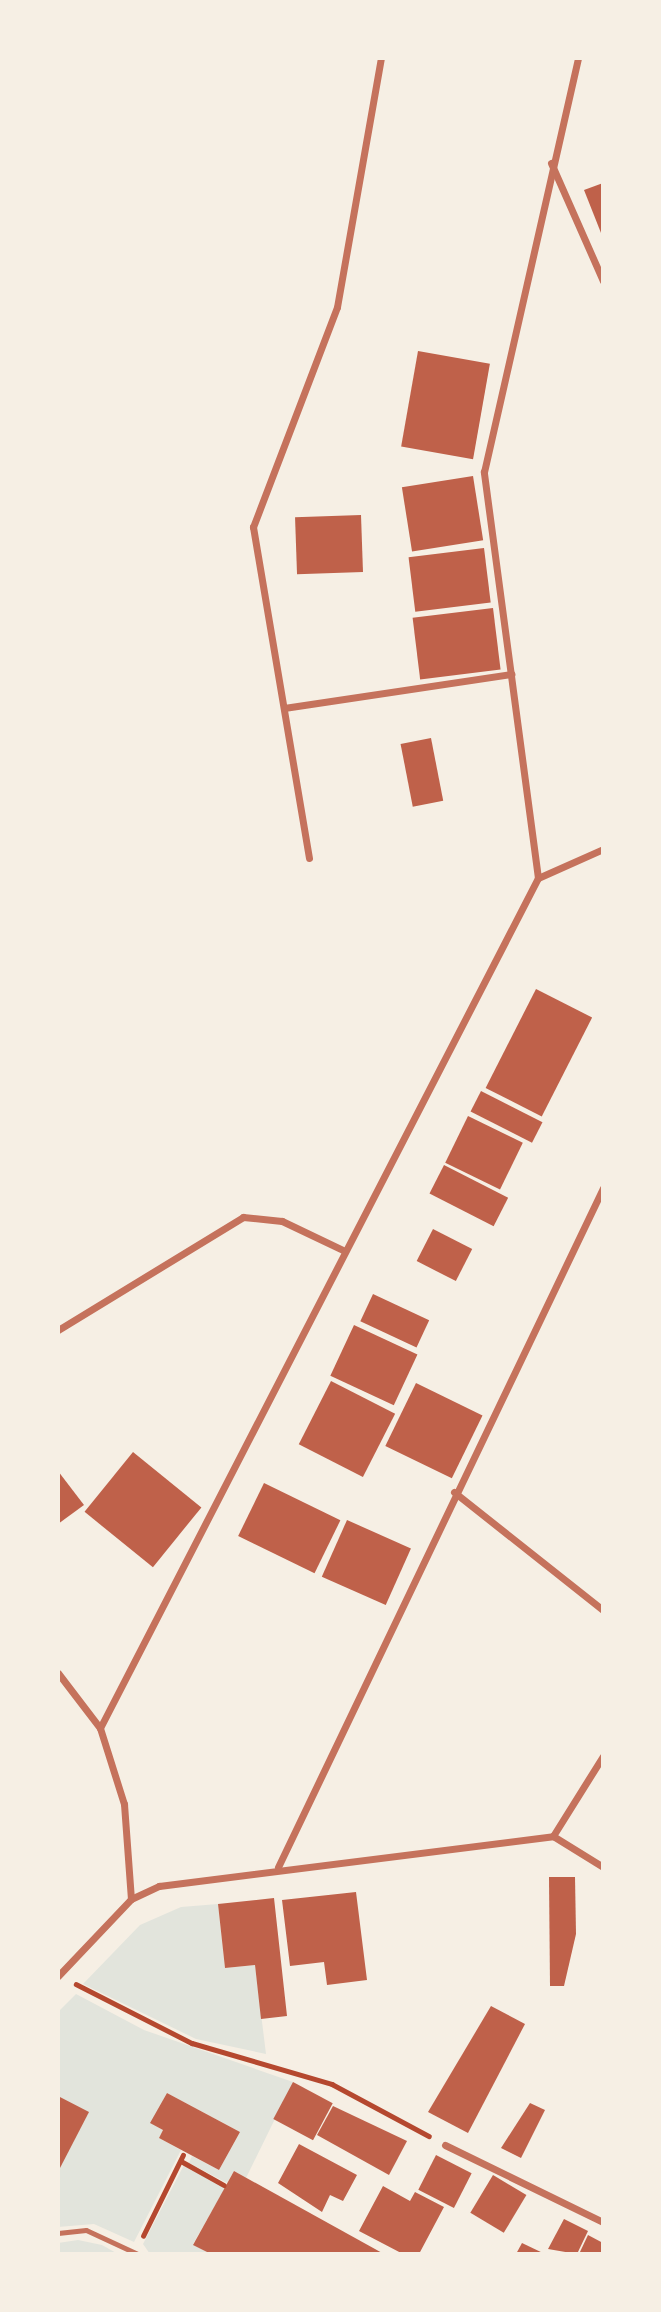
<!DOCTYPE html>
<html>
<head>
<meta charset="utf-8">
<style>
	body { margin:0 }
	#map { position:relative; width:661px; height:2312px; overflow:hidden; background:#f6efe4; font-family:"Noto Sans",sans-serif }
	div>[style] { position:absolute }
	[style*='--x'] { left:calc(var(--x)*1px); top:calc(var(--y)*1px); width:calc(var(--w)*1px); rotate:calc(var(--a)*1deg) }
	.green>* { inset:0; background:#e2e4dc }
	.building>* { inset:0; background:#bf614a; transform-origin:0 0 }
	.path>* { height:4.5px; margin:-2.25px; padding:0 2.25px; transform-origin:2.25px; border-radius:2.25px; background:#b5482f }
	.service>* { height:5px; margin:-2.5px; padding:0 2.5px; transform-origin:2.5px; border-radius:2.5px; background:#c5725c }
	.minor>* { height:7px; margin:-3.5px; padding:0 3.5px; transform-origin:3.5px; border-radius:3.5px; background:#c5725c }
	span { translate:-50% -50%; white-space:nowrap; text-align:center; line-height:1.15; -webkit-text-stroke:5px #f6efe4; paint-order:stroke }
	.frame { position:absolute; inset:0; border:60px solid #f6efe4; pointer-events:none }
</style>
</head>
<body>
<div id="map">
	<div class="green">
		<i style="clip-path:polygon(218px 1904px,225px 1968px,255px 1965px,266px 2054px,196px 2039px,83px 1984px,140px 1925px,181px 1907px)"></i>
		<i style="clip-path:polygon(76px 1994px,144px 2030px,293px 2082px,246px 2178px,234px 2171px,227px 2183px,189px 2163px,192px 2156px,219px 2170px,240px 2132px,167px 2093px,151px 2123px,163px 2130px,159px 2138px,181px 2150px,134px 2242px,94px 2224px,58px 2227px,58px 2012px)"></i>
		<i style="clip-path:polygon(184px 2165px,225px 2188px,193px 2244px,210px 2254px,150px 2254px,143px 2244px)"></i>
		<i style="clip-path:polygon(78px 2240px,102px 2245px,118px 2254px,58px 2254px,58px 2243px)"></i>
	</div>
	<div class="building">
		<i style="clip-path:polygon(603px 183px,603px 238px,584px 190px)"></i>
		<i style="left:418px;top:351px;width:73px;height:97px;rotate:10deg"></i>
		<i style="left:473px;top:476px;width:65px;height:72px;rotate:81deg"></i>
		<i style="left:361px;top:515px;width:57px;height:66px;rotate:88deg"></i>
		<i style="left:484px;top:548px;width:55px;height:76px;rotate:83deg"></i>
		<i style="left:493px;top:608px;width:62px;height:81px;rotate:83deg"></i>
		<i style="left:431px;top:738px;width:64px;height:31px;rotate:79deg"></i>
		<i style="left:536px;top:989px;width:63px;height:111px;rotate:27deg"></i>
		<i style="left:481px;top:1091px;width:69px;height:23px;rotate:27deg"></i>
		<i style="left:468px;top:1116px;width:61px;height:52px;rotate:26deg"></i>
		<i style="left:444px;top:1165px;width:72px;height:32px;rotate:27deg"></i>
		<i style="left:433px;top:1229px;width:44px;height:36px;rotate:27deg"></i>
		<i style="left:373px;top:1294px;width:62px;height:30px;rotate:25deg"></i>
		<i style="left:354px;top:1325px;width:70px;height:56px;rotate:25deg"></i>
		<i style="left:331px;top:1381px;width:72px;height:71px;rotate:27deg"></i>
		<i style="left:416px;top:1383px;width:74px;height:70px;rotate:26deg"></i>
		<i style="left:133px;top:1452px;width:88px;height:77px;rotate:39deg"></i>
		<i style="clip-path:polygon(58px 1471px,84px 1505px,58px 1524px)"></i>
		<i style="left:264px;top:1483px;width:85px;height:59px;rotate:26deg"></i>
		<i style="left:347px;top:1520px;width:70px;height:62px;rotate:24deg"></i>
		<i style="clip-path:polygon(549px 1877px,575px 1877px,576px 1934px,564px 1986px,550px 1986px)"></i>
		<i style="clip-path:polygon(356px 1892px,367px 1980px,327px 1985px,324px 1962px,290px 1966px,282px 1900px)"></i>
		<i style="clip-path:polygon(274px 1898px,287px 2016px,261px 2019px,255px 1965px,225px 1968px,218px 1904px)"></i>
		<i style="clip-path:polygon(491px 2006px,525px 2024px,468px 2133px,428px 2112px)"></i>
		<i style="left:293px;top:2082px;width:45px;height:42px;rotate:28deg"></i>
		<i style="clip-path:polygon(167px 2093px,240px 2132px,219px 2170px,159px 2138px,163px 2130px,150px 2123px)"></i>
		<i style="clip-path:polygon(58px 2096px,89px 2112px,60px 2168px,58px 2166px)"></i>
		<i style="clip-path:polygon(530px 2103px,545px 2110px,521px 2158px,501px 2148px)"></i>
		<i style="clip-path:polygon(333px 2106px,407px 2141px,389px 2175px,317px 2135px)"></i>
		<i style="clip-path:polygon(299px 2144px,357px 2175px,343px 2201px,330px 2195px,322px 2212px,278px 2183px)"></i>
		<i style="left:436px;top:2155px;width:40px;height:39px;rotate:27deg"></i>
		<i style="clip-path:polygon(234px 2171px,384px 2254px,211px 2254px,193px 2245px)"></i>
		<i style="left:493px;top:2175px;width:39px;height:44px;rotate:31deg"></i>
		<i style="clip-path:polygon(383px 2186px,410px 2201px,415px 2192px,444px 2207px,419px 2254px,403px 2254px,359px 2231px)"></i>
		<i style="clip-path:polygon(564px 2219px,588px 2231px,577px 2254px,548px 2249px)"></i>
		<i style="clip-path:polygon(588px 2235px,603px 2243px,603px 2254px,579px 2254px)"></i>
		<i style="clip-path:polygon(522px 2243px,545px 2254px,516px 2254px)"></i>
	</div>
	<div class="path">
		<i style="--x:76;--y:1984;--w:130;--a:27"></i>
		<i style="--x:192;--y:2043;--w:146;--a:16.3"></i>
		<i style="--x:332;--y:2084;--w:110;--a:28.2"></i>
		<i style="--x:181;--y:2161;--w:49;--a:29.2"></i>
		<i style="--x:143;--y:2236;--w:90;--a:-63.7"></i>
	</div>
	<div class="service">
		<i style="--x:58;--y:2233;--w:28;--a:-6"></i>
		<i style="--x:86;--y:2230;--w:57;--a:24.8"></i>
	</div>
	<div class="minor">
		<i style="--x:551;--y:163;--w:129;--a:66.2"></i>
		<i style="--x:284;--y:708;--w:230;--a:-8.5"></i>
		<i style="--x:309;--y:858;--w:336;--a:-99.6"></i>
		<i style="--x:253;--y:527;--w:235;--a:-69.1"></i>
		<i style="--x:337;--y:307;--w:253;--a:-80"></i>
		<i style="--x:538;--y:878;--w:410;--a:-97.6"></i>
		<i style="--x:484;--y:472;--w:425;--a:-77.2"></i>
		<i style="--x:538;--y:878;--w:71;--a:-24"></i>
		<i style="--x:58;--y:1330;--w:217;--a:-31.4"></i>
		<i style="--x:243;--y:1217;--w:39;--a:6"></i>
		<i style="--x:282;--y:1221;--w:70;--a:25.5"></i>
		<i style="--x:454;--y:1492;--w:190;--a:38.4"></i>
		<i style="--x:58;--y:1673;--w:69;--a:52.6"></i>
		<i style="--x:100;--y:1728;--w:80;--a:72.5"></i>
		<i style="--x:124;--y:1804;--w:95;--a:85.8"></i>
		<i style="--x:100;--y:1728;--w:956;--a:-62.74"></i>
		<i style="--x:553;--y:1836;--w:94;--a:-58"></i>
		<i style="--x:278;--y:1867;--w:753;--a:-64.42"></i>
		<i style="--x:58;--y:1976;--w:106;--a:-46.5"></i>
		<i style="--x:131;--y:1899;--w:31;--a:-25"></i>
		<i style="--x:159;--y:1886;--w:397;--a:-7.2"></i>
		<i style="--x:553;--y:1836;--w:59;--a:31.8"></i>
		<i style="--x:445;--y:2145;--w:176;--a:26"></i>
	</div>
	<div class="frame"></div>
</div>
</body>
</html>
